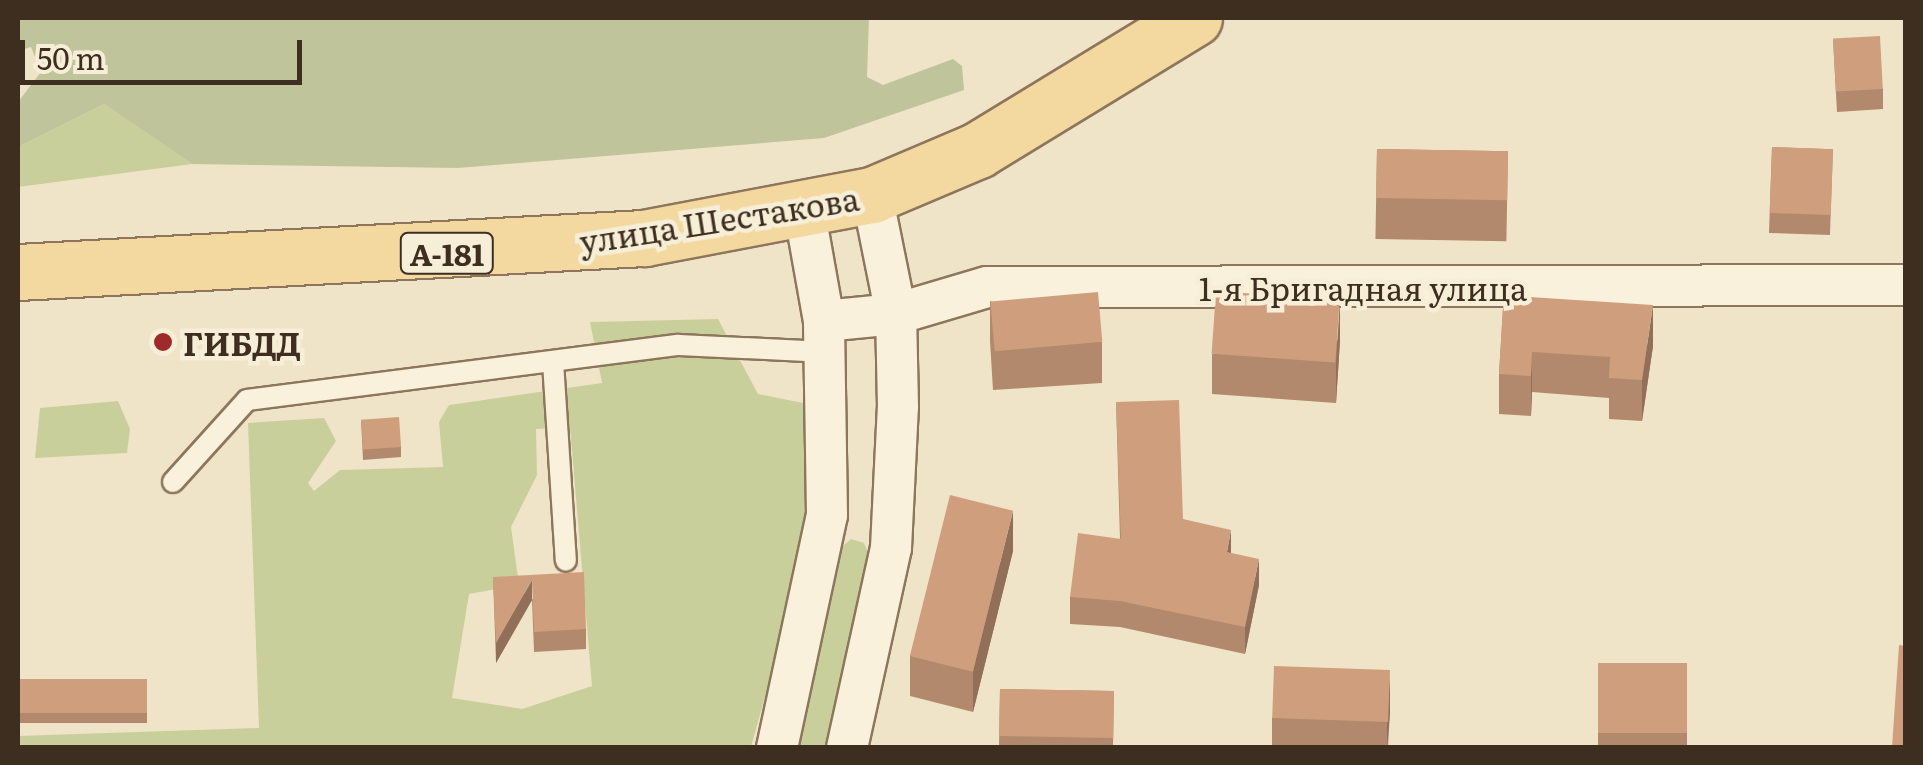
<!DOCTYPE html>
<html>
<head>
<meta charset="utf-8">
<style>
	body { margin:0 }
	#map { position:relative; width:1923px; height:765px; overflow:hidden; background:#f0e4c8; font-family:Literata,serif }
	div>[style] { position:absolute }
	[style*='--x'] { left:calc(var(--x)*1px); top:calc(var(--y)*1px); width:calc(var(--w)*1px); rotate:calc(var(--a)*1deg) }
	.green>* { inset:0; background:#c9cf9b }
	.cemetery>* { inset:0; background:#bfc49a }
	.roads { filter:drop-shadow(2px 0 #8d765c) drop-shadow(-2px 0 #8d765c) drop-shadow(0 2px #8d765c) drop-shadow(0 -2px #8d765c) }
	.lane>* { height:20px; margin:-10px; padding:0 10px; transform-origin:10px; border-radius:10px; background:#faf1dc }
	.street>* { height:40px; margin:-20px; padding:0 20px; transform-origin:20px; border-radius:20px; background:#faf1dc }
	.primary>* { height:55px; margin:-27.5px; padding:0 27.5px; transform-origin:27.5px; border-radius:27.5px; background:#f3d9a0 }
	.wall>* { inset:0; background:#b2896c; transform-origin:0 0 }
	.shaded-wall>* { inset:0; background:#916f58 }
	.building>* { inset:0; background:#cf9f7d; transform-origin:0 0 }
	.dots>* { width:28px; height:28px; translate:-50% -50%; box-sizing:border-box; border:5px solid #f7eed8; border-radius:50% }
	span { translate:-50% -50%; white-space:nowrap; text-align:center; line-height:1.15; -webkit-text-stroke:9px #f7eed8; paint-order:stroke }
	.shield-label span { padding:2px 8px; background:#f7eed8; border:2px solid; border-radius:8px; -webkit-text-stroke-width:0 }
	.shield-label { font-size:30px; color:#3d2e20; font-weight:700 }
	.street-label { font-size:32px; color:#3d2e20 }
	.poi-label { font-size:32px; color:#3d2e20; font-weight:700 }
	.left { translate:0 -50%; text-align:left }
	.frame { position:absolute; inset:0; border:20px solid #3d2e20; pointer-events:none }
	.scale { position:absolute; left:20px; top:40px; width:282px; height:45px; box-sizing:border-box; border:5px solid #3d2e20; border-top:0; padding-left:12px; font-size:30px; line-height:35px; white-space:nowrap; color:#3d2e20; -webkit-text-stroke:8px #f7eed8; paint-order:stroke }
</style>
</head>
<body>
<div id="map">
	<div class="green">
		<i style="clip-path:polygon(104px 104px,192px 164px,18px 187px,18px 147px)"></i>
		<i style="clip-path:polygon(evenodd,718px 319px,758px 394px,808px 404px,816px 512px,751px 747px,18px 748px,18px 736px,259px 728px,248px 423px,324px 418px,336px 441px,308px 483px,314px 491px,340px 470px,443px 467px,439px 422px,449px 405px,602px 383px,590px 322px,718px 319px,570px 427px,592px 686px,522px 709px,452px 698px,469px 594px,519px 585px,511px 527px,537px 475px,536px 429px,570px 427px)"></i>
		<i style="clip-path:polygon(118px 401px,130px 429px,127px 453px,35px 458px,40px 408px)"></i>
		<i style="clip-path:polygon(851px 539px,864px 543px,868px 553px,825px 747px,799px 747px,843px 546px)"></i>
	</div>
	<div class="cemetery">
		<i style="clip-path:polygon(18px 18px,869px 18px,867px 77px,883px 85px,953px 59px,962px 66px,964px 90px,824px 138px,458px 168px,192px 164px,104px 104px,18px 147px,18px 102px,41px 72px,31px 47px,18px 51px)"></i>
	</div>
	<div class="roads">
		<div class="lane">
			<i style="--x:553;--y:362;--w:199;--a:86.3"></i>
			<i style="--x:173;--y:482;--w:110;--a:-47.9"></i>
			<i style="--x:247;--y:400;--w:435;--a:-7.3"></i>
			<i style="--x:679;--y:345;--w:147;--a:2.7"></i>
		</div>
		<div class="street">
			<i style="--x:824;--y:321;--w:72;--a:-5.6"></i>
			<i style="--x:896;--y:314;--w:95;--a:-16.5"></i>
			<i style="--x:987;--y:287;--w:919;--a:-0.12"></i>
			<i style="--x:777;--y:748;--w:238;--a:-77.9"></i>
			<i style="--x:827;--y:515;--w:194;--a:-90.9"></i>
			<i style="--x:824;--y:321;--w:114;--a:-100.1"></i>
			<i style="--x:847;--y:748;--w:205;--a:-77.6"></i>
			<i style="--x:891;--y:548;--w:141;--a:-87.2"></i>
			<i style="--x:898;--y:407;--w:93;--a:-91.2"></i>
			<i style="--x:896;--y:314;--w:121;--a:-101.4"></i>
		</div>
		<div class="primary">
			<i style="--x:18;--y:272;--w:627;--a:-3.11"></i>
			<i style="--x:644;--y:238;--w:232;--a:-10.7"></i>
			<i style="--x:872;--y:195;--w:115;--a:-23"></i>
			<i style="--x:978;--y:150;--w:253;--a:-31.4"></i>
		</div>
	</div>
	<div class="wall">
		<i style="clip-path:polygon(1833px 39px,1883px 89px,1883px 109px,1837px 112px)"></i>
		<i style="left:1772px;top:147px;width:61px;height:86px;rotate:2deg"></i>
		<i style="left:1377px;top:149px;width:131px;height:90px;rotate:1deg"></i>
		<i style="clip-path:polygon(990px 301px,1102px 342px,1102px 383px,993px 390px,990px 341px)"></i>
		<i style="clip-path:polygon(1503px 308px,1653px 346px,1642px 421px,1609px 419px,1609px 398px,1532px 392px,1531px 416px,1499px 414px,1499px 374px)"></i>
		<i style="clip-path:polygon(1340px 340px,1336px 403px,1212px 394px,1212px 354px)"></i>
		<i style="clip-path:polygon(1116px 402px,1183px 519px,1231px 553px,1259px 585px,1245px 654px,1120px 627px,1070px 624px,1070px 597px,1120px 539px)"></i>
		<i style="clip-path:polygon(361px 420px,401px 447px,401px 457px,363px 460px)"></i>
		<i style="clip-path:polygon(1013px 551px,973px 712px,910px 696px,910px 656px)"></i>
		<i style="clip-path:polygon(493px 577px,586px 629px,586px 649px,534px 652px,532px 600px,496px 663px)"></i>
		<i style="left:1598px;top:663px;width:89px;height:85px"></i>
		<i style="left:147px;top:679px;width:44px;height:129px;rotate:90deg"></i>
		<i style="left:1000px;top:689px;width:114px;height:59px;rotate:1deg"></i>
		<i style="clip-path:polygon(1390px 712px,1388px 748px,1272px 748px,1272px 718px)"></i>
	</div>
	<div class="shaded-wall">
		<i style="clip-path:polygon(1340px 299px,1340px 340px,1336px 403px,1336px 362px)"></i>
		<i style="clip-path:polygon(1653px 305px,1653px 346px,1642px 421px,1642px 380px)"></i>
		<i style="clip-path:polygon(1532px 352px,1532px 392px,1531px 416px,1531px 376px)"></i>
		<i style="clip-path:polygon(1013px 511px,1013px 551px,973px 712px,973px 671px)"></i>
		<i style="clip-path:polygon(1231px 530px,1231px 556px,1227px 552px)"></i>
		<i style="clip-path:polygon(1259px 559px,1259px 585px,1245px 654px,1245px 627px)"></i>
		<i style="clip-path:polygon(532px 580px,532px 600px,496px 663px,496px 643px)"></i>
		<i style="clip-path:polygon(1390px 671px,1390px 712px,1387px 748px,1387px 724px)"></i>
	</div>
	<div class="building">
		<i style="left:1880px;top:36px;width:53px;height:47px;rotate:87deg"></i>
		<i style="left:1772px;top:147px;width:61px;height:66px;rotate:2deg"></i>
		<i style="left:1377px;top:149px;width:131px;height:49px;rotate:1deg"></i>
		<i style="left:1216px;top:291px;width:124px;height:63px;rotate:4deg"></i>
		<i style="left:1098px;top:292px;width:50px;height:108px;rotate:85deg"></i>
		<i style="clip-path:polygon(1514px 296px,1653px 305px,1642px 380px,1609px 378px,1610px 357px,1532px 352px,1531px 376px,1499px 374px,1503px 308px,1513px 309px)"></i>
		<i style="clip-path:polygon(1179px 400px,1183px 519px,1231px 530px,1227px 552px,1259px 559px,1245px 627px,1120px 601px,1070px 597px,1078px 533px,1121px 539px,1116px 402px)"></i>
		<i style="left:399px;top:417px;width:30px;height:38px;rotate:86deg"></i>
		<i style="left:950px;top:495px;width:65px;height:166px;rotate:14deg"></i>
		<i style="clip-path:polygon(584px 572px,586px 629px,534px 632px,532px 580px,496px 643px,493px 577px)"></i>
		<i style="clip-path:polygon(1899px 645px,1906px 646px,1906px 748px,1892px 747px)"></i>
		<i style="left:1598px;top:663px;width:89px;height:70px"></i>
		<i style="left:1274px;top:666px;width:116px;height:52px;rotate:2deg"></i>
		<i style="left:147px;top:679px;width:34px;height:129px;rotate:90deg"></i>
		<i style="left:1000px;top:689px;width:114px;height:47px;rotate:1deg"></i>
	</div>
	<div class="dots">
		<i style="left:163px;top:342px;background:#9e2a2b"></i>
	</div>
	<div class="shield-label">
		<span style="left:447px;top:253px">А-181</span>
	</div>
	<div class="street-label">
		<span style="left:719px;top:219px;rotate:-9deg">улица Шестакова</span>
		<span style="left:1363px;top:287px">1-я Бригадная улица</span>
	</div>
	<div class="poi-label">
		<span class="left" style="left:183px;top:342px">ГИБДД</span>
	</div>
	<div class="frame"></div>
	<div class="scale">50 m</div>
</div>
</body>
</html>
